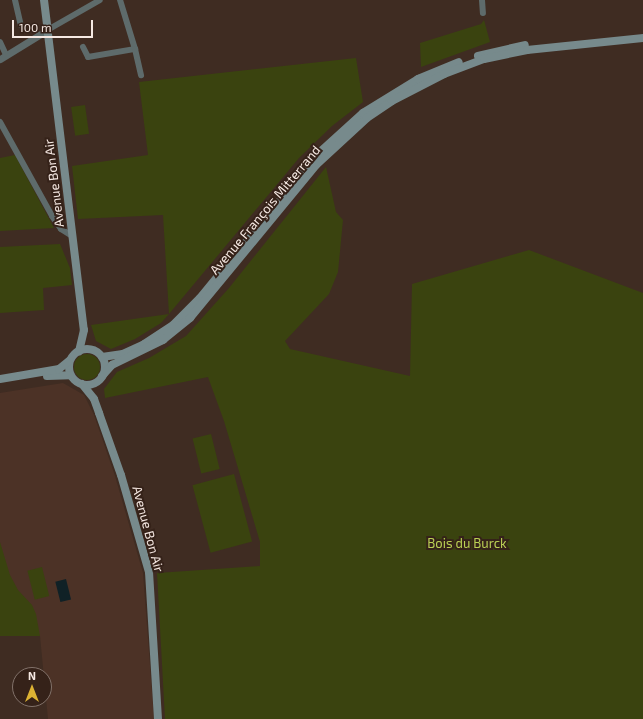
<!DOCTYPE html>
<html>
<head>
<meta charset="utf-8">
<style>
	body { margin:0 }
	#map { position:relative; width:643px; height:719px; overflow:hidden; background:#3f2c22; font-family:"Exo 2",sans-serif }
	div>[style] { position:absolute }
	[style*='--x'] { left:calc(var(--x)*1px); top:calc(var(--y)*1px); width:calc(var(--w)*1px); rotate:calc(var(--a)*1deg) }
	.built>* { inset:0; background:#4c3226 }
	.green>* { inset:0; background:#3a430f; transform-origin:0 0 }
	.round { border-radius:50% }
	.water>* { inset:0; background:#102126; transform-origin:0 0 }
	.minor>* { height:6px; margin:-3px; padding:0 3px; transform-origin:3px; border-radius:3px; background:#5e6b6b }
	.tertiary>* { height:7px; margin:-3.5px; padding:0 3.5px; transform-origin:3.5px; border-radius:3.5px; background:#5e6b6b }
	.secondary>* { height:8px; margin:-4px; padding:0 4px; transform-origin:4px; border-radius:4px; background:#778a8c }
	.secondary>.ring { margin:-4px; padding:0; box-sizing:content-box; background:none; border:8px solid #778a8c; border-radius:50% }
	span { translate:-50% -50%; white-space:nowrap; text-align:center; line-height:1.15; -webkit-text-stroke:4px #352219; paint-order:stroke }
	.street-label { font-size:13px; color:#f6e9e3 }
	.park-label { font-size:13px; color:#bbd154 }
	.north { position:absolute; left:12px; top:667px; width:40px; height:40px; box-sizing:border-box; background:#352219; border:1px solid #82726a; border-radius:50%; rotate:0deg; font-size:11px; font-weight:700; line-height:16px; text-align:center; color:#f6e9e3 }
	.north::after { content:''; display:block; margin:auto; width:14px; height:18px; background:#dcb233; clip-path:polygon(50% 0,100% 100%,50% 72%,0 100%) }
	.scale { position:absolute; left:12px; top:20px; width:81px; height:18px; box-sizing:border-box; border:2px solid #f6e9e3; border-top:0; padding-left:5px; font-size:12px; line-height:14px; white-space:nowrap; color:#f6e9e3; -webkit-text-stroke:3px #352219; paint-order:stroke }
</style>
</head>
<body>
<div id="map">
	<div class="built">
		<i style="clip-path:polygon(63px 383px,84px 395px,94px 415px,115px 476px,143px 573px,154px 719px,48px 719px,40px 636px,0 636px,0 393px)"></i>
	</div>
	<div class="green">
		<i style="clip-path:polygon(484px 20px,490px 42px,421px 67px,420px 43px,481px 24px)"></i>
		<i style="clip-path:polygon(356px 58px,363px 102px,332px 126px,299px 158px,169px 314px,161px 323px,135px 339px,111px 349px,96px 341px,91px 325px,169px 314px,163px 215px,78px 219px,72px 166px,148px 155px,139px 82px)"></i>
		<i style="left:85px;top:105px;width:29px;height:14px;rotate:82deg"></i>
		<i style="clip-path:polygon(15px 155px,54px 228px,0 231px,0 158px)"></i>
		<i style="clip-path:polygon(326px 167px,336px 212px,343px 220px,338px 272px,329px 294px,285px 341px,290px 349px,410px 376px,412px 284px,529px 250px,643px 293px,643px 719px,165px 719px,157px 573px,260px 566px,260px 542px,224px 421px,208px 377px,105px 398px,104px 389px,117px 372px,149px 358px,186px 336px,229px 288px)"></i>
		<i style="clip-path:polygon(60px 244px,70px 268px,72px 285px,43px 288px,44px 310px,0 313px,0 247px)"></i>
		<i class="round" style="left:74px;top:354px;width:26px;height:26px"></i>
		<i style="left:211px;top:434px;width:36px;height:19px;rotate:76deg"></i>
		<i style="left:234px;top:474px;width:70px;height:43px;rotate:75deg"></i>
		<i style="clip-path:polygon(0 542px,10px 575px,18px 590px,32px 605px,36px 614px,40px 636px,0 636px)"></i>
		<i style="left:42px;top:567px;width:30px;height:15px;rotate:76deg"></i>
	</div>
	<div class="water">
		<i style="left:66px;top:579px;width:21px;height:11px;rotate:76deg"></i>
	</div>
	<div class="minor">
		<i style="--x:15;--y:0;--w:26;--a:77"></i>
		<i style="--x:482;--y:0;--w:13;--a:86"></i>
		<i style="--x:51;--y:28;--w:56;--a:-29.7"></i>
		<i style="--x:0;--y:42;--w:14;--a:65"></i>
		<i style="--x:83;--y:47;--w:11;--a:63"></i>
		<i style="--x:88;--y:57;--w:48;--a:-9.7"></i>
		<i style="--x:135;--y:49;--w:51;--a:-107"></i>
		<i style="--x:135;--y:49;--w:27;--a:77"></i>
		<i style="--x:0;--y:122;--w:107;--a:61"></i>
		<i style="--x:52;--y:216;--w:16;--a:55"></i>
		<i style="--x:61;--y:229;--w:13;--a:32"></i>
	</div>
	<div class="tertiary">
		<i style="--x:0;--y:59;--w:52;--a:-31.5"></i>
	</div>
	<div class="secondary">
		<i style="--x:44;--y:0;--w:26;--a:83"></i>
		<i style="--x:48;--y:34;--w:298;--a:83.1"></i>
		<i style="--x:84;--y:330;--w:22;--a:103"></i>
		<i style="--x:478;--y:56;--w:48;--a:-13.2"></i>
		<i class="ring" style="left:69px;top:349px;width:28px;height:28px"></i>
		<i style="--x:102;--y:357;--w:21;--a:-8"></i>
		<i style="--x:123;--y:354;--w:23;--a:-25"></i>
		<i style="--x:144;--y:344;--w:35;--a:-33"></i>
		<i style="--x:173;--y:325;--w:38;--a:-45"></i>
		<i style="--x:200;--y:298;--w:189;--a:-50.6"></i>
		<i style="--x:320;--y:152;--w:58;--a:-42.2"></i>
		<i style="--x:363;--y:113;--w:65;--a:-31.7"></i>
		<i style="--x:418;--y:79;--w:44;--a:-22.5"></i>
		<i style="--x:47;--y:376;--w:23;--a:-2"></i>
		<i style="--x:102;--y:376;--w:15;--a:-48"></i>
		<i style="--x:112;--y:365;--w:57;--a:-26.1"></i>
		<i style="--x:163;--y:340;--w:35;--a:-39"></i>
		<i style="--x:190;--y:318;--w:198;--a:-50.5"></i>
		<i style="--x:316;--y:165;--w:69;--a:-42.7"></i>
		<i style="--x:367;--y:118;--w:30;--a:-34"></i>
		<i style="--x:392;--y:101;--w:59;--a:-27.4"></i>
		<i style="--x:444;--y:74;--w:43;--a:-20.6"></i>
		<i style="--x:484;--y:59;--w:44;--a:-11.8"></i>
		<i style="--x:527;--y:50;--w:117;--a:-5.9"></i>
		<i style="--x:0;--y:379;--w:60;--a:-9.6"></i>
		<i style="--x:59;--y:369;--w:13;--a:-39"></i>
		<i style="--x:82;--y:384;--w:19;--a:51"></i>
		<i style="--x:94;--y:399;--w:15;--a:70"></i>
		<i style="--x:99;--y:413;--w:66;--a:70.5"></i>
		<i style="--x:121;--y:475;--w:101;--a:73.9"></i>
		<i style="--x:149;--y:572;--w:147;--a:86.5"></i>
	</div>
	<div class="street-label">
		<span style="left:54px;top:183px;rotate:-97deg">Avenue Bon Air</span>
		<span style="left:265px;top:210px;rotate:-50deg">Avenue François Mitterrand</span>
		<span style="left:148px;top:529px;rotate:75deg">Avenue Bon Air</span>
	</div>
	<div class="park-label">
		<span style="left:467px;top:543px">Bois du Burck</span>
	</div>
	<div class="north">N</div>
	<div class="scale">100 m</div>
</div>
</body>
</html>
